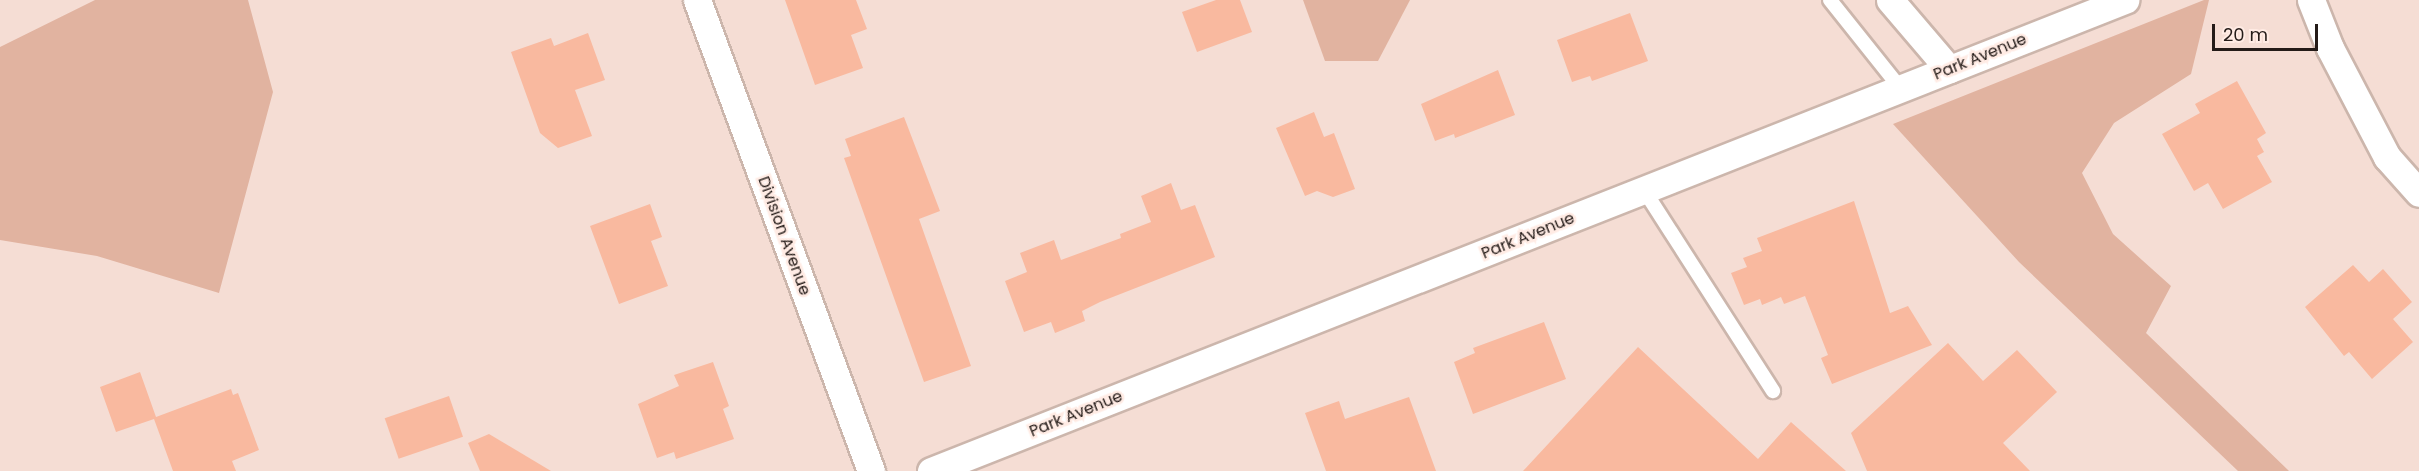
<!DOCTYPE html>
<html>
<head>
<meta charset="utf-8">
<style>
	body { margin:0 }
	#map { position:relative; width:2419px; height:471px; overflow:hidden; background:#f5ddd4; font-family:Poppins,sans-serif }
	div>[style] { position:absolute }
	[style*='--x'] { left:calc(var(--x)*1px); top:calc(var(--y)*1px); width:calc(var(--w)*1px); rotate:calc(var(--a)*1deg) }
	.green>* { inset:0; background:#e1b3a0 }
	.building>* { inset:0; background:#f9b99f; transform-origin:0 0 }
	.roads { filter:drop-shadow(2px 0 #ccb6ac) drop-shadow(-2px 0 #ccb6ac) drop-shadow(0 2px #ccb6ac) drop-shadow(0 -2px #ccb6ac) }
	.lane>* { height:14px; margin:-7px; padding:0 7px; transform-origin:7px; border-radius:7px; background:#fff }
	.street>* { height:27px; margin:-13.5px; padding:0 13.5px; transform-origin:13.5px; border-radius:13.5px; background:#fff }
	span { translate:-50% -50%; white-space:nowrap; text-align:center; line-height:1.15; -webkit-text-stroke:5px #ffebe4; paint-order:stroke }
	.street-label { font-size:16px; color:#241b18 }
	.scale { position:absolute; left:2212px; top:24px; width:106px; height:27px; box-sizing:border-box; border:3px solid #241b18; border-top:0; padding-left:8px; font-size:18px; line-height:21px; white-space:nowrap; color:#241b18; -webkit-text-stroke:4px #ffebe4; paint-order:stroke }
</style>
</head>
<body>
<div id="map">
	<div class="green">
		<i style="clip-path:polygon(95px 0,248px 0,273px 92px,219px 293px,97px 256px,0 240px,0 47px)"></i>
		<i style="clip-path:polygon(1303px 0,1410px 0,1378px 61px,1325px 61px)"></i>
		<i style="clip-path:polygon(2204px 0,2209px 0,2191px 74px,2114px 123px,2082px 173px,2113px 234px,2171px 286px,2146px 333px,2289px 471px,2238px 471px,2019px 262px,1893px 124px)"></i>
	</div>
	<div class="building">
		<i style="clip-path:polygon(785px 0,856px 0,867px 29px,851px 35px,863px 68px,815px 85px)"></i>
		<i style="clip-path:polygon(1216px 0,1240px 0,1252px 32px,1197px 52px,1182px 12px)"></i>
		<i style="clip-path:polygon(1630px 13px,1648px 61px,1592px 81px,1590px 76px,1572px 82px,1557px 40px)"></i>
		<i style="clip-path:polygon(588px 33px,605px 80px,575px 90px,592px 136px,558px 148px,540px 133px,511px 52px,551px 38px,554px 46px)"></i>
		<i style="clip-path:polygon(1498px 70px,1515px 115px,1455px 138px,1454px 134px,1435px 141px,1421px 104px)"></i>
		<i style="clip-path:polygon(2237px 81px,2266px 133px,2257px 139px,2264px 152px,2257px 156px,2272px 182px,2223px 209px,2208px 183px,2194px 191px,2162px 134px,2200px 113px,2195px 104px)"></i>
		<i style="clip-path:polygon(1314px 112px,1324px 137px,1334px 133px,1355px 189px,1333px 197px,1317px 191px,1305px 196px,1276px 128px)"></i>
		<i style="clip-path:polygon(904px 117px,940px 211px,919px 219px,971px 366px,924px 382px,844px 158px,851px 156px,845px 139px)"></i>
		<i style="clip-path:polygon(1171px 183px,1181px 210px,1195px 205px,1215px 257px,1100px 302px,1082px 311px,1085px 321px,1055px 333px,1051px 322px,1024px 332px,1005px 281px,1027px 272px,1020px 253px,1054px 240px,1061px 260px,1121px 238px,1120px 234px,1151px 222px,1141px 196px)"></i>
		<i style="clip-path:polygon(1854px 201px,1890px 313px,1908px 306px,1932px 345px,1832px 384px,1821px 358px,1828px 355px,1805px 296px,1784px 304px,1781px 297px,1762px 305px,1760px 299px,1744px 305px,1731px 273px,1747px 267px,1743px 258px,1762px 251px,1757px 238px)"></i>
		<i style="clip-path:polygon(650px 204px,662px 237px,651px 241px,668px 286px,619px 304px,590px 226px)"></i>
		<i style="clip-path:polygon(2353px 265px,2369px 282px,2383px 269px,2412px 302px,2393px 319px,2413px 342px,2372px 379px,2349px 352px,2344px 356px,2305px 307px)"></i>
		<i style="clip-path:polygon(1544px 322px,1566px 379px,1473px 414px,1454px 362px,1475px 353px,1473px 348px)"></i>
		<i style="clip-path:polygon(1948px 343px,1983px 381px,2017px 350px,2057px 392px,2003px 443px,2030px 471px,1867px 471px,1851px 433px)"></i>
		<i style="clip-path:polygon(1638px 347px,1758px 459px,1791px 422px,1846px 471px,1523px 471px)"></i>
		<i style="clip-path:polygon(713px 362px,729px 406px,723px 409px,734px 439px,676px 459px,674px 452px,657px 458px,638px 404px,679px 386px,674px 375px)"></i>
		<i style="clip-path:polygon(140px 372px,156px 417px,231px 389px,233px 395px,238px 393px,259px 450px,232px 461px,236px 471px,173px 471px,154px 419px,116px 432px,100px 387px)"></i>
		<i style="left:449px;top:396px;width:43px;height:68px;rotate:71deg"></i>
		<i style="clip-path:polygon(1409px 397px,1436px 471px,1326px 471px,1305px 413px,1339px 401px,1345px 419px)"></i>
		<i style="clip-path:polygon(489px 434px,551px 471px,480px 471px,468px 443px)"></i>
	</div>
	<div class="roads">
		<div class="lane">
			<i style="--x:1830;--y:0;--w:114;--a:51.4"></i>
			<i style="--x:1644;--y:190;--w:239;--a:57.3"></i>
		</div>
		<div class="street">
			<i style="--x:697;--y:0;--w:502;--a:69.72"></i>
			<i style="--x:1890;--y:0;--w:91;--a:49.5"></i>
			<i style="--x:2311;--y:0;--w:52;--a:68.4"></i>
			<i style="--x:2330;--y:48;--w:123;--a:62.4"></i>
			<i style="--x:2387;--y:157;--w:48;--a:48.4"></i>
			<i style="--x:931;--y:471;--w:1284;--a:-21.53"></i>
		</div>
	</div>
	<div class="street-label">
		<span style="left:1980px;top:57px;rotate:-22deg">Park Avenue</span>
		<span style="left:784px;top:236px;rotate:70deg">Division Avenue</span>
		<span style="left:1528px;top:236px;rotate:-22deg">Park Avenue</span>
		<span style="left:1076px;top:414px;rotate:-22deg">Park Avenue</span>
	</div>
	<div class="scale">20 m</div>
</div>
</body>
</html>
